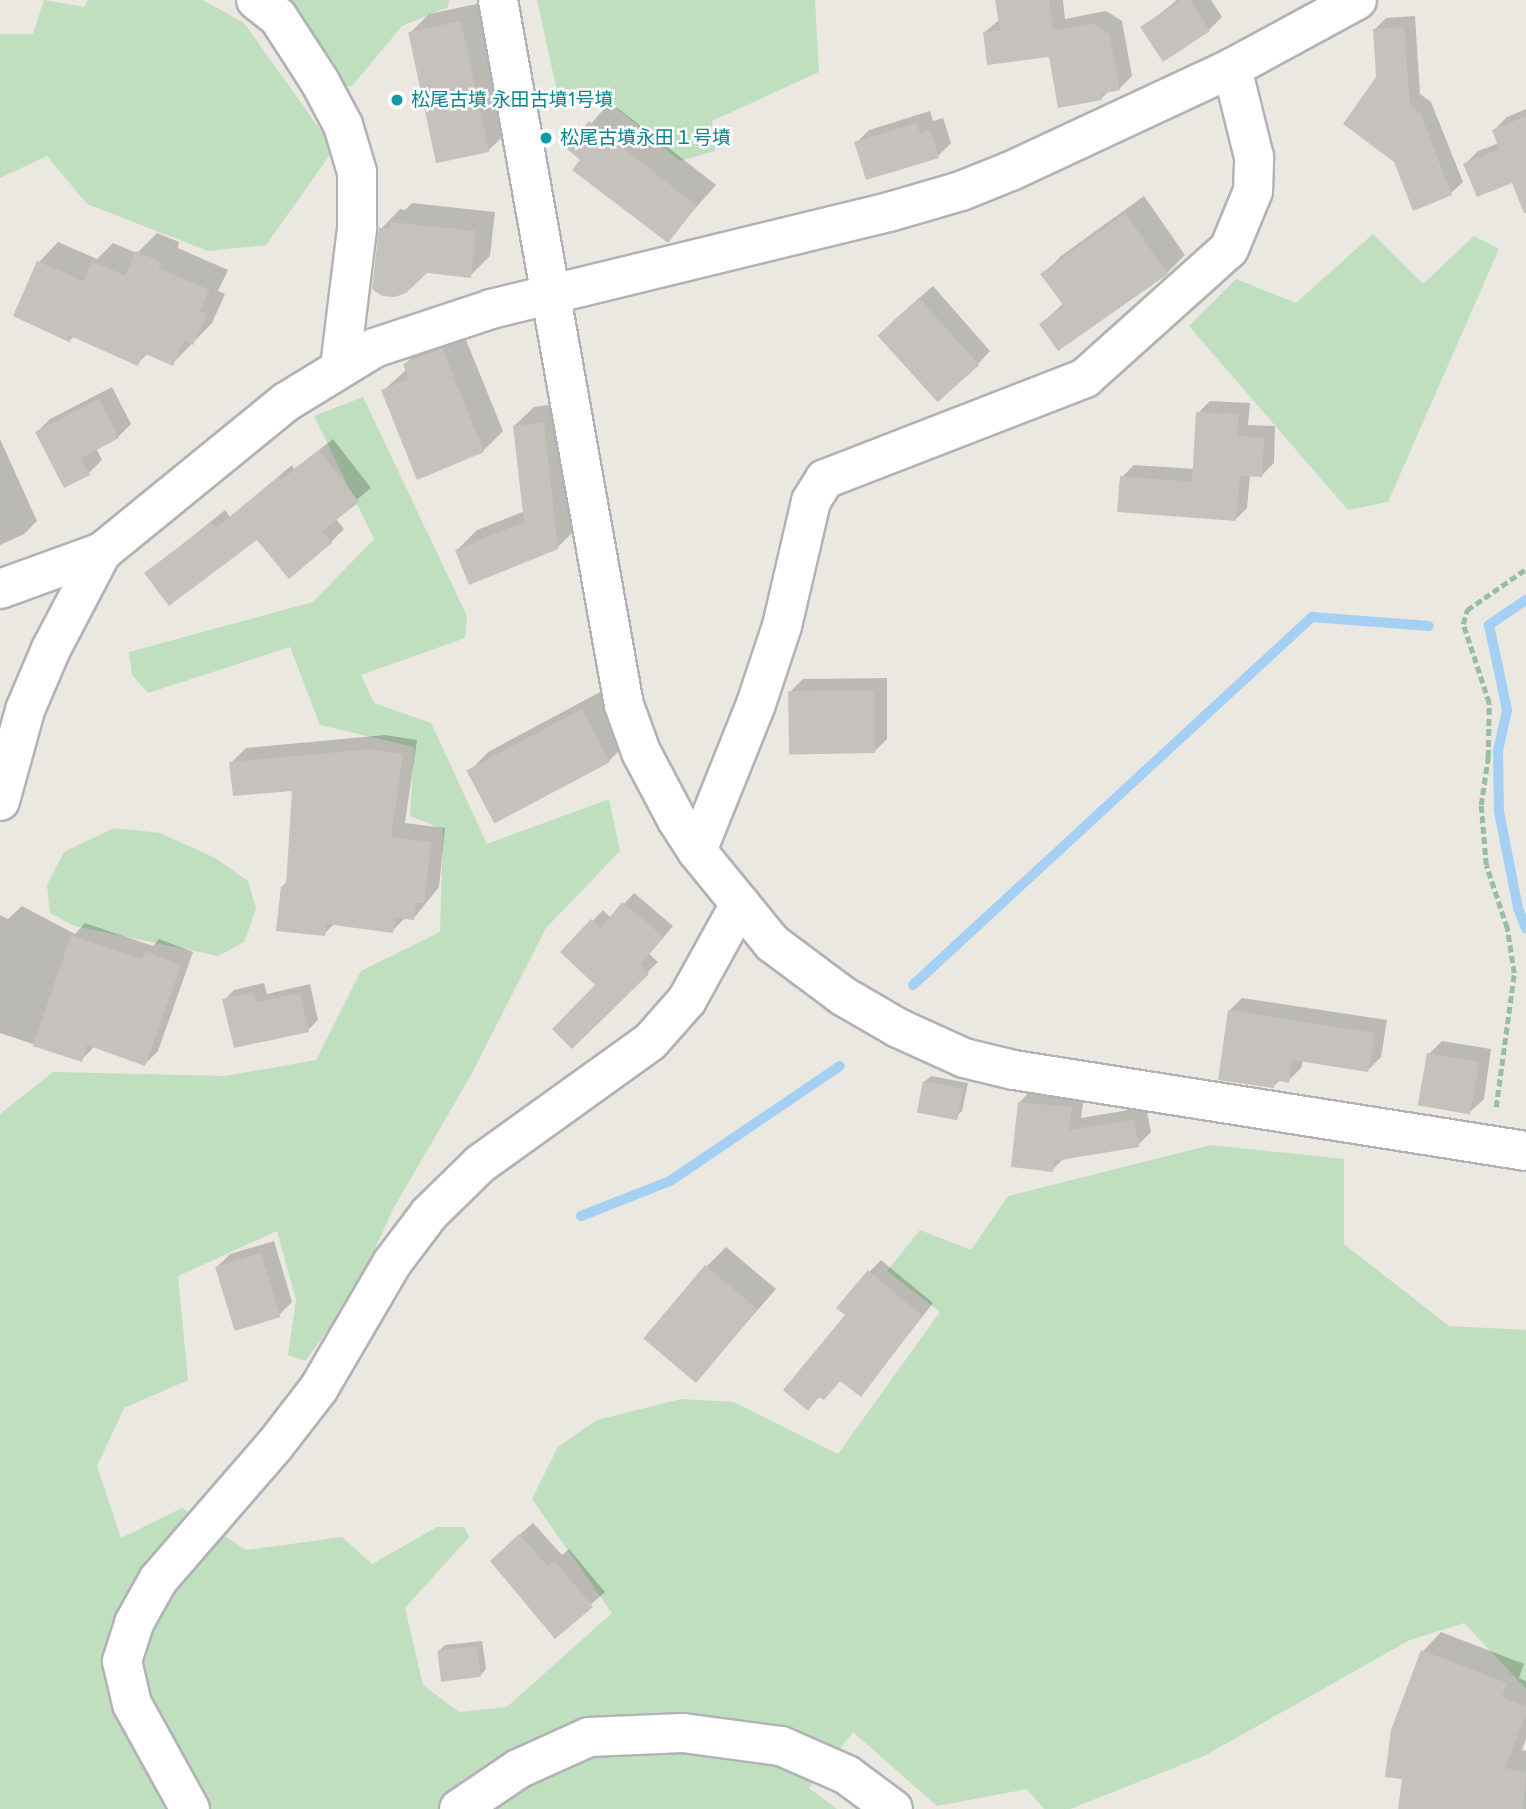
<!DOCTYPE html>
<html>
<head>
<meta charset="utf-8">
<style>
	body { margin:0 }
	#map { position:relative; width:1526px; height:1809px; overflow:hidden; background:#eae8e0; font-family:Figtree,"Noto Sans JP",sans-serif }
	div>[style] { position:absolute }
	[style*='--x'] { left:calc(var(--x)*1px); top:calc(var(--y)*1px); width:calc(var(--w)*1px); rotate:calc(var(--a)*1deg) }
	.green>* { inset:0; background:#bfdfbf }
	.shadow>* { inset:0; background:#0003 }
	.stream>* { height:10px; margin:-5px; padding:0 5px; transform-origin:5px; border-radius:5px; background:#a5d0f4 }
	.building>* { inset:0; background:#c5c2bd; transform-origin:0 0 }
	.path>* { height:4.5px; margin-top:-2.25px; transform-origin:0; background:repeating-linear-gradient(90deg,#97bda3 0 7px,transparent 0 10.5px) }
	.roads { filter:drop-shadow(2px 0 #b1b2b6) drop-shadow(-2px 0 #b1b2b6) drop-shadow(0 2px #b1b2b6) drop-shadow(0 -2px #b1b2b6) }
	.minor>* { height:38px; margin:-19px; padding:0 19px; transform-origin:19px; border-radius:19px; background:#fff }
	.dots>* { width:19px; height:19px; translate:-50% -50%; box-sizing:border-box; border:4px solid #fff; border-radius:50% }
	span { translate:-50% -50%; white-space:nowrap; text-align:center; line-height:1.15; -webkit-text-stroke:5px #fff; paint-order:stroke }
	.culture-label { font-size:19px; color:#0d838f }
	.left { translate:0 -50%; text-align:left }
</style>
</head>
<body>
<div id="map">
	<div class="green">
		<i style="clip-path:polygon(44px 0,84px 7px,88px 0,203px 0,244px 23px,334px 149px,266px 245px,208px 251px,87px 204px,47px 156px,0 178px,0 34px,33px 34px)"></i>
		<i style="clip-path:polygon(280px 0,449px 0,448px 7px,402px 26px,352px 86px,339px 86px)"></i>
		<i style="clip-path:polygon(537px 0,815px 0,819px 72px,712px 121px,715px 151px,680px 161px,603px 97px,559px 100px)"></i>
		<i style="clip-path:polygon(1373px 234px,1423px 284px,1474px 236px,1499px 249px,1388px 502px,1348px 510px,1189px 326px,1236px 279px,1296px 303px)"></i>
		<i style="clip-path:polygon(363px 397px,467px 616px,465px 638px,361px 675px,374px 703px,431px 723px,487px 844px,609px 799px,620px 851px,546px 928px,471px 1075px,393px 1209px,354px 1295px,305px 1361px,288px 1355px,296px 1300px,277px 1231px,178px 1276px,188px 1380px,124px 1408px,97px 1466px,121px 1538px,182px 1508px,246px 1550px,342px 1537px,372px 1564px,437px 1527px,464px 1527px,469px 1537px,405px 1608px,423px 1685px,459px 1712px,507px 1707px,612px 1613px,532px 1499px,558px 1447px,597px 1420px,681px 1399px,734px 1402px,838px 1454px,940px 1312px,887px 1271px,920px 1230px,971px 1250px,1008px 1196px,1211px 1145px,1344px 1159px,1344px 1244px,1449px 1326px,1526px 1330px,1526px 1689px,1464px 1623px,1410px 1640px,1204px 1756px,1070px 1809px,1044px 1809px,1027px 1789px,937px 1806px,853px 1732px,809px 1788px,837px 1809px,0 1809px,0 1114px,53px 1072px,225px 1076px,316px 1060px,361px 971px,440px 932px,443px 829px,410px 816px,414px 747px,320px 725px,290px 647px,148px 693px,132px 675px,129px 652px,313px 602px,374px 539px,314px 416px)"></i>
		<i style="clip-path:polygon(114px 828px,160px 833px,215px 858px,248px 881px,256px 909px,244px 942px,218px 956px,75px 926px,50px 913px,47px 885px,64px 852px)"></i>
	</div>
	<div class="shadow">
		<i style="clip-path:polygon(997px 0,1063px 0,1065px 19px,1106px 11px,1122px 21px,1132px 76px,1119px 89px,1110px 90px,1102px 98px,1050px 55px,985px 32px,1000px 19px)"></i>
		<i style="clip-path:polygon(1177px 0,1211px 0,1222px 17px,1209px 30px,1143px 27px)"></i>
		<i style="clip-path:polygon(481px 3px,508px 131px,488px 151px,409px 34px,429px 14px)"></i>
		<i style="clip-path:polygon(1415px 16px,1420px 94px,1431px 102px,1463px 182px,1451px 193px,1378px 78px,1375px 29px,1386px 18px)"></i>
		<i style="clip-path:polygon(610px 102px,716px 185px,666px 241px,569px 149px)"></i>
		<i style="clip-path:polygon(1526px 109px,1526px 175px,1465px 164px,1478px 151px,1499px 143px,1494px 130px,1507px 117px)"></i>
		<i style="clip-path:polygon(930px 111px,933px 121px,943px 118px,951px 143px,938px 156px,856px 143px,869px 130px)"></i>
		<i style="clip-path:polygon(1144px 196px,1185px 255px,1167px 273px,1041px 324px,1064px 303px,1043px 274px,1061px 256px)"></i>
		<i style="clip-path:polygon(412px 203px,495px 212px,490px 256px,470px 276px,381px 229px,400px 209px,405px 210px)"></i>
		<i style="clip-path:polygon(157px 233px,179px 242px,178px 248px,228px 270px,218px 291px,225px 294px,212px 323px,172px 364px,148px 353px,137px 364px,75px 336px,70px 340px,16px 316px,39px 262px,58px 242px,97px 259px,113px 243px,137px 253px)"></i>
		<i style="clip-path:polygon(933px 286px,990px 351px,978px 364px,892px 322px)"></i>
		<i style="clip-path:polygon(462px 330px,503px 431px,483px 451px,383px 391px,407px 369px,405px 364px,425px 345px)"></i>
		<i style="clip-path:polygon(112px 387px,131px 424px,118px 437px,96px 448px,102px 460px,89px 473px,37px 432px,50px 419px)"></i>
		<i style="clip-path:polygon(1210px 401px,1250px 403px,1248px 425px,1275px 426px,1274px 463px,1262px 475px,1250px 475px,1247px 508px,1235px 520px,1122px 477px,1134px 465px,1195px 469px,1198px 413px)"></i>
		<i style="clip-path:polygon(563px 403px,577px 528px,557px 548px,457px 550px,477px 530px,525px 511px,514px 426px,534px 407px)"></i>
		<i style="clip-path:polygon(0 439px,37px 521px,24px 534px,0 545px)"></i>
		<i style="clip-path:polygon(333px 439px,371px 488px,335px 518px,344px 529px,331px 542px,257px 537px,147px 573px,225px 510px,230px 517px,292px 465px,294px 469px)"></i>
		<i style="clip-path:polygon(887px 678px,887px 739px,874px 752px,790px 692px,803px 679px)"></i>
		<i style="clip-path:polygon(602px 691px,629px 741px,609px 761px,495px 821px,469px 772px,488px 752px)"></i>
		<i style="clip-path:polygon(385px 735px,417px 740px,405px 823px,445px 828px,439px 887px,414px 918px,406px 917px,392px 931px,335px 923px,324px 934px,282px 887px,288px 880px,293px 789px,231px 763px,246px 748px)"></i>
		<i style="clip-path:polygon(634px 893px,673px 926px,649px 954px,658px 962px,572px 1047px,598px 985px,563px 952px,603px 910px,611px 918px)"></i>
		<i style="clip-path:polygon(22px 906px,75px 934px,85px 923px,153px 946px,159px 939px,193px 952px,158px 1051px,145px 1064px,95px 1046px,81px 1060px,0 1033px,0 915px,8px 919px)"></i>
		<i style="clip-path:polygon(264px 983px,267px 994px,310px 984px,318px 1020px,308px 1030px,224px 1000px,234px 990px)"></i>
		<i style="clip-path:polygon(1242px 998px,1387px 1020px,1381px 1057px,1368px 1070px,1303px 1060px,1301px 1068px,1288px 1081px,1281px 1079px,1273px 1087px,1229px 1011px)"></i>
		<i style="clip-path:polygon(1442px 1041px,1491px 1049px,1484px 1099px,1470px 1112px,1429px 1054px)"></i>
		<i style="clip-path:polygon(931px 1076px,968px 1083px,962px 1111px,956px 1117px,924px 1082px)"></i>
		<i style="clip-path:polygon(1032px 1089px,1084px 1095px,1081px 1118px,1146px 1107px,1151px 1132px,1138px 1145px,1064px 1158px,1052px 1170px,1019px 1103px)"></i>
		<i style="clip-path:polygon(274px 1241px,292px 1302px,279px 1315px,217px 1267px,230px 1254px)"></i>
		<i style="clip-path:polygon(726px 1247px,776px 1289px,696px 1380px,706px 1267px)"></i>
		<i style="clip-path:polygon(881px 1260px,933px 1303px,861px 1395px,841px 1380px,824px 1398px,821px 1396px,808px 1408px,847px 1315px,870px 1271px)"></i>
		<i style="clip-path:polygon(533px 1523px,562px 1555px,569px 1549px,605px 1592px,555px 1636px,505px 1548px)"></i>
		<i style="clip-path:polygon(1441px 1632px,1524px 1664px,1519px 1678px,1526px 1681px,1526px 1739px,1522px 1750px,1526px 1751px,1526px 1809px,1400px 1809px,1404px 1777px,1393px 1730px,1423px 1651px)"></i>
		<i style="clip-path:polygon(482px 1641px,486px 1669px,480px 1676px,439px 1651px,445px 1645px)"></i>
	</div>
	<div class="stream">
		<i style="--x:1526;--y:600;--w:45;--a:146"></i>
		<i style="--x:1489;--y:625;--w:87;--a:78"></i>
		<i style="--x:1507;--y:710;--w:42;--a:102.4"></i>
		<i style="--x:1498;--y:751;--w:61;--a:89.1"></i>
		<i style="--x:1499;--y:812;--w:98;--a:78.8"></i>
		<i style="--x:1518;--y:908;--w:22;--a:69"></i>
		<i style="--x:913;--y:985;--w:543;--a:-42.69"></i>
		<i style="--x:1312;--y:617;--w:117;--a:4.4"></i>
		<i style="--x:581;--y:1216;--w:96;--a:-21.5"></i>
		<i style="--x:670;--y:1181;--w:205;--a:-34.1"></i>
	</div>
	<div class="building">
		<i style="clip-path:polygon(995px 0,1049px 0,1053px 31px,1093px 23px,1109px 34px,1120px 90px,1101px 94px,1102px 100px,1058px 108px,1049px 57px,987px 65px,983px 32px,1000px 30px)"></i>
		<i style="clip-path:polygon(1181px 0,1190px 0,1210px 31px,1163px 62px,1140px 27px)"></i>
		<i style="left:461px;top:21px;width:134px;height:54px;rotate:78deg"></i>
		<i style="clip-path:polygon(1404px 27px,1410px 105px,1420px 113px,1452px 195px,1413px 211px,1394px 162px,1343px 124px,1376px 77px,1373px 29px)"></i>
		<i style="clip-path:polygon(1526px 116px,1526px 213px,1524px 213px,1512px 183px,1477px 197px,1463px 164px,1499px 149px,1492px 130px)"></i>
		<i style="clip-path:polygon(589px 121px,697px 206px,668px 243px,572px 170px,580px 160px,567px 149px)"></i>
		<i style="clip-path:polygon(917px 123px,920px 133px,930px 130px,939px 158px,866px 180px,854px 142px)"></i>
		<i style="clip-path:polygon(1125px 213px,1168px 274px,1058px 351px,1039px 324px,1064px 306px,1040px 274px)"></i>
		<i style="clip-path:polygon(391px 222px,476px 231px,471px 278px,427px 273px,406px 293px,395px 297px,382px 296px,372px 289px,379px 228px,390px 229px)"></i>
		<i style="clip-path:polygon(136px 251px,161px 262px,159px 268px,209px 290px,200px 311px,207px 314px,193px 345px,184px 340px,173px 366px,143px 353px,138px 366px,66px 334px,71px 343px,13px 316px,37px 261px,83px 281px,92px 261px,125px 276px)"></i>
		<i style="left:919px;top:298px;width:90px;height:56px;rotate:48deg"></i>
		<i style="clip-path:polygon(442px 348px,484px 452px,417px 480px,381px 390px,409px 379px,403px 364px)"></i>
		<i style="clip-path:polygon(99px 399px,119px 438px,81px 458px,90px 475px,64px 488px,35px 432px)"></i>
		<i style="clip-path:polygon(1196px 412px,1239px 414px,1237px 436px,1264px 438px,1262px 477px,1240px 476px,1236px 521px,1117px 512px,1120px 476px,1192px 482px)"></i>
		<i style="clip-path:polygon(544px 422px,558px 549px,469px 585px,455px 550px,524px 522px,513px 426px)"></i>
		<i style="clip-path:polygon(319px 450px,359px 502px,322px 531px,332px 543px,289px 579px,257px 540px,169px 606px,144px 573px,212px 522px,216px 528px,278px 477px,281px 480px)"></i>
		<i style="left:874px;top:690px;width:63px;height:86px;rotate:89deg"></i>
		<i style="left:582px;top:709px;width:60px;height:131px;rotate:62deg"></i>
		<i style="clip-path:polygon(369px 749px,403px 754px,391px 837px,431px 842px,424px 903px,416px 903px,414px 920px,395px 918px,393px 933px,326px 924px,325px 936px,276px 931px,281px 886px,286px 886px,292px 791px,233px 796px,229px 762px)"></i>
		<i style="clip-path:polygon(622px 902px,664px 937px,640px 965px,649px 974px,572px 1049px,552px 1029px,595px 985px,560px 952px,591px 919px,601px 928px)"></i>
		<i style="clip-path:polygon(71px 935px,142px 959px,145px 951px,181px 965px,145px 1066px,87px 1045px,82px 1062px,33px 1046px)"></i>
		<i style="clip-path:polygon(254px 992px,257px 1002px,300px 993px,309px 1032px,234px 1048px,222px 999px)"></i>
		<i style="clip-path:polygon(1228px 1010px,1375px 1033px,1368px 1072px,1292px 1060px,1289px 1083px,1276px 1080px,1274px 1088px,1218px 1080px)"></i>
		<i style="left:1427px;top:1053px;width:53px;height:53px;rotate:10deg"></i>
		<i style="left:923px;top:1081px;width:41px;height:32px;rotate:11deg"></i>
		<i style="clip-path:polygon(1018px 1102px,1072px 1107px,1069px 1130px,1134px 1119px,1139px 1147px,1054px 1161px,1053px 1172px,1011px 1167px)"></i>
		<i style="left:261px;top:1253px;width:67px;height:48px;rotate:73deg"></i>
		<i style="left:705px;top:1265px;width:69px;height:96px;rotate:40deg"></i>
		<i style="clip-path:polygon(868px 1270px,922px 1316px,861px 1397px,840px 1381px,824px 1400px,819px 1397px,808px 1411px,783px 1390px,845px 1315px,836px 1308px)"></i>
		<i style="clip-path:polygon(519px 1534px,548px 1566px,555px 1561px,593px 1607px,555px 1639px,490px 1561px)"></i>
		<i style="left:477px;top:1646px;width:31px;height:40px;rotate:83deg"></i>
		<i style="clip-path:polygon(1421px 1650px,1507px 1683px,1502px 1697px,1526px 1706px,1526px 1714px,1505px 1768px,1526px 1772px,1523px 1809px,1398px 1809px,1402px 1779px,1385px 1777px,1391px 1730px)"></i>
	</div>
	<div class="path">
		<i style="--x:1496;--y:1107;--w:135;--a:-82.3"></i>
		<i style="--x:1514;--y:973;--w:46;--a:-98.8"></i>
		<i style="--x:1507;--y:928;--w:66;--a:-108.4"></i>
		<i style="--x:1486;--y:865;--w:60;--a:-94.8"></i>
		<i style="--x:1481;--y:805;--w:49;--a:-81.7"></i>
		<i style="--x:1488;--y:757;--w:54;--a:-88.9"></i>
		<i style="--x:1489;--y:703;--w:83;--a:-108.2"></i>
		<i style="--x:1463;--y:624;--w:15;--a:-74"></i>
		<i style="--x:1467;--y:610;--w:72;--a:-34.8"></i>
	</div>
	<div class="roads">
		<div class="minor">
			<i style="--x:256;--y:0;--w:28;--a:38"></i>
			<i style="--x:278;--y:17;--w:77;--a:57.1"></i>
			<i style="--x:320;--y:82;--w:49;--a:61.9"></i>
			<i style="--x:343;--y:125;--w:49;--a:73.4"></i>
			<i style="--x:357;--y:172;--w:57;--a:90"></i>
			<i style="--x:357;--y:229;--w:139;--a:97"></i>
			<i style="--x:498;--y:0;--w:716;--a:79.87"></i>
			<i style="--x:624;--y:705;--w:50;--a:70.1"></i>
			<i style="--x:641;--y:752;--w:77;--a:62.1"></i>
			<i style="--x:677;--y:820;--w:37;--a:57"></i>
			<i style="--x:697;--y:851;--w:119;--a:50.8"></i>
			<i style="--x:772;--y:943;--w:89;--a:36.7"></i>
			<i style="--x:843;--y:996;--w:64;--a:30.2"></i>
			<i style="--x:898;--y:1028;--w:72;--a:24.4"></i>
			<i style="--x:964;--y:1058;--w:51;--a:13.5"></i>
			<i style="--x:1014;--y:1070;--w:518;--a:8.99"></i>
			<i style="--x:0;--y:589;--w:109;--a:-19.9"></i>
			<i style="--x:102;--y:552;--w:237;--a:-39.2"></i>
			<i style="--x:286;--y:402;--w:103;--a:-31.5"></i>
			<i style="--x:374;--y:348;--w:123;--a:-18.4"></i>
			<i style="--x:491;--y:309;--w:410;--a:-13.7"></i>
			<i style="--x:889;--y:212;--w:75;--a:-16.3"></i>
			<i style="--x:961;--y:191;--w:54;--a:-21.8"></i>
			<i style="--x:1011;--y:171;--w:244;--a:-25"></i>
			<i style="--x:1232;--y:68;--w:142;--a:-28.5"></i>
			<i style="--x:0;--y:801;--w:94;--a:-74.6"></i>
			<i style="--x:25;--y:710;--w:66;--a:-66.9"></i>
			<i style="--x:51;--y:649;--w:110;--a:-62.3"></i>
			<i style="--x:697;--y:851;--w:158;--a:-68.1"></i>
			<i style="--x:756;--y:704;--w:82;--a:-71.6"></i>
			<i style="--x:782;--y:626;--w:128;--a:-76.9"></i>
			<i style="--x:811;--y:501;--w:26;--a:-58"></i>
			<i style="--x:825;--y:479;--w:279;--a:-21.2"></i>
			<i style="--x:1085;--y:378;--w:193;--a:-41.9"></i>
			<i style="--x:1229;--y:249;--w:63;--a:-67.5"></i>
			<i style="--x:1253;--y:191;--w:34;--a:-88"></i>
			<i style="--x:1254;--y:157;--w:92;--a:-103.9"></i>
			<i style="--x:190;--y:1809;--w:120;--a:-118.9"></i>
			<i style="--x:132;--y:1704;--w:44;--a:-103.1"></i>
			<i style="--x:122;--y:1661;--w:40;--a:-72"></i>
			<i style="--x:134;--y:1623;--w:49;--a:-60.8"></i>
			<i style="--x:158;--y:1580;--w:179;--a:-49.1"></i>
			<i style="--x:275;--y:1445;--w:72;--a:-52.3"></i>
			<i style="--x:319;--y:1388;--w:145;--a:-59.7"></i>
			<i style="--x:392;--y:1263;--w:61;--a:-52.9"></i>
			<i style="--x:429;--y:1214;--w:71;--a:-44.4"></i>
			<i style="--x:480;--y:1164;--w:209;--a:-35.7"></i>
			<i style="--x:650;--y:1042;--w:56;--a:-48.6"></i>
			<i style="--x:687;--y:1000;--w:110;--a:-61.1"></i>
			<i style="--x:459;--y:1809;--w:71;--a:-34.1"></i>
			<i style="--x:518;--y:1769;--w:78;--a:-24.3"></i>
			<i style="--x:589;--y:1737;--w:94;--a:-2.4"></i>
			<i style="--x:683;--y:1733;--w:99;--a:7.6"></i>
			<i style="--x:781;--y:1746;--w:72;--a:23.7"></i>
			<i style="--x:847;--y:1775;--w:57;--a:36.5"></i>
		</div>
	</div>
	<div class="dots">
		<i style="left:397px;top:100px;background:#0f9aa8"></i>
		<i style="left:546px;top:138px;background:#0f9aa8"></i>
	</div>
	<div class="culture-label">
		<span class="left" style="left:411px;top:100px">松尾古墳 永田古墳1号墳</span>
		<span class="left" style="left:560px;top:138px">松尾古墳永田１号墳</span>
	</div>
</div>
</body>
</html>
